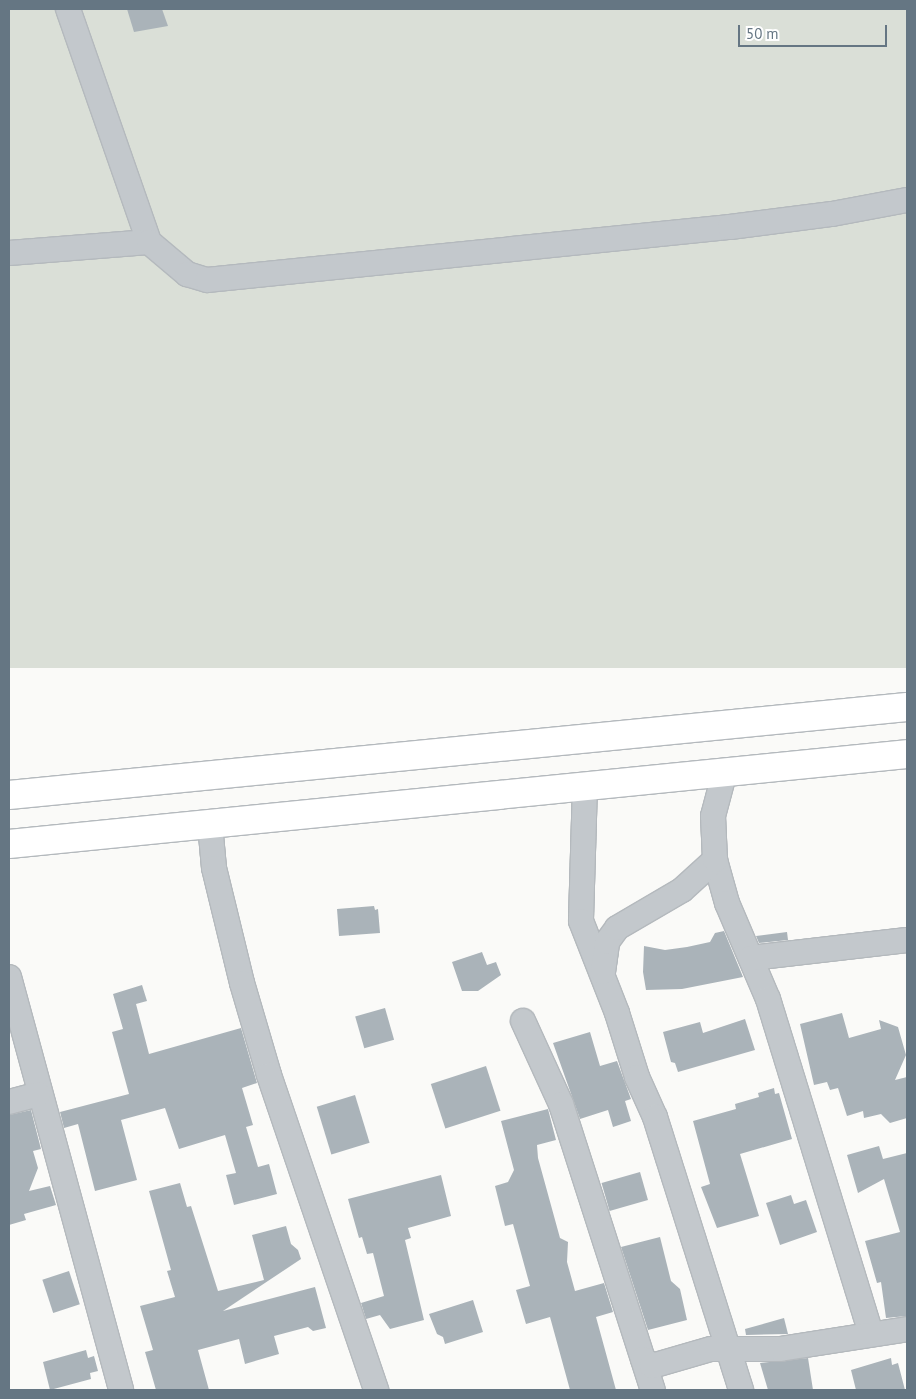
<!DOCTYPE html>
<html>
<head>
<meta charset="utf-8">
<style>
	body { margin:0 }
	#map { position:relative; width:916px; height:1399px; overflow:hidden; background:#fafaf8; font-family:"PT Sans",sans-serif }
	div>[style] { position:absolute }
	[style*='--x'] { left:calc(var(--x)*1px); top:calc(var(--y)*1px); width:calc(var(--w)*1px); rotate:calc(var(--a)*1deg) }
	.green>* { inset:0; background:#dadfd7; transform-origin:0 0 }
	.building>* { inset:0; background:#aab3b9; transform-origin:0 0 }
	.roads { filter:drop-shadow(1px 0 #b4b9bd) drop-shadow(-1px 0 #b4b9bd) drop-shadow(0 1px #b4b9bd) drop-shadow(0 -1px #b4b9bd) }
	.minor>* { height:24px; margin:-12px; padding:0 12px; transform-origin:12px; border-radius:12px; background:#c3c8cc }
	.trunk>* { height:28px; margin:-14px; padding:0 14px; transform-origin:14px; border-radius:14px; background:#fff }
	span { translate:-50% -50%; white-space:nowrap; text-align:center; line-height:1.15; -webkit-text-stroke:5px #fff; paint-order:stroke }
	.frame { position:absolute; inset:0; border:10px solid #657683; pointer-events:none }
	.scale { position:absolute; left:738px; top:25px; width:149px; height:22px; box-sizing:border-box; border:2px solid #657683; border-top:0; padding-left:6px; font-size:15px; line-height:18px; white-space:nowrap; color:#657683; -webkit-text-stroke:4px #fff; paint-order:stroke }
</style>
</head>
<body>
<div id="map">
	<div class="green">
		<i style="left:9px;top:9px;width:898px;height:659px"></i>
	</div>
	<div class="building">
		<i style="clip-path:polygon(127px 9px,162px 9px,168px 26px,134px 32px)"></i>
		<i style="clip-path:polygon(374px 906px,375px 910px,378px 909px,380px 933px,339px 936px,337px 909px)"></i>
		<i style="clip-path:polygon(724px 931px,743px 977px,682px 989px,646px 990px,643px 972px,644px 946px,665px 950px,687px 947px,710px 942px,715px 933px)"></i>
		<i style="clip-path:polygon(787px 932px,788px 940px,759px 943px,756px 936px)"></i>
		<i style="clip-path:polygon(482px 952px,487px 965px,496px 962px,501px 975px,478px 991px,462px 991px,452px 962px)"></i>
		<i style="clip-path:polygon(142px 985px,147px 1001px,136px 1004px,149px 1054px,241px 1028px,257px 1083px,242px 1088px,253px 1125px,246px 1127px,258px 1167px,269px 1164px,277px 1194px,234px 1205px,226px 1175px,236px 1173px,225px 1135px,179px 1149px,165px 1108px,121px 1120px,137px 1180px,95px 1191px,78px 1124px,64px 1128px,60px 1112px,129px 1094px,112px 1032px,123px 1029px,113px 994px)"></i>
		<i style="left:385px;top:1008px;width:33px;height:31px;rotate:74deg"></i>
		<i style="clip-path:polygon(842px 1013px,849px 1038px,881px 1029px,879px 1020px,898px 1027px,906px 1055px,895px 1080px,907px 1077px,907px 1118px,890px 1123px,881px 1114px,864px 1118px,863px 1111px,847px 1116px,838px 1088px,830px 1090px,827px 1082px,814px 1085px,800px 1024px)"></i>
		<i style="clip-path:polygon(745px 1019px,755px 1050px,678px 1072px,675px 1063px,671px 1062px,663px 1032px,700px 1022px,703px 1033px)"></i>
		<i style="clip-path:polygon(590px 1032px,600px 1066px,617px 1061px,631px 1099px,625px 1101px,631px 1121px,613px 1127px,608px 1110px,580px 1119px,553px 1043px)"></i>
		<i style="left:486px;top:1066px;width:47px;height:58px;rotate:72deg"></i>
		<i style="clip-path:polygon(774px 1088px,775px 1094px,779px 1093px,792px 1139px,740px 1154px,759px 1216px,717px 1228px,701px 1187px,710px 1184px,693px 1121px,736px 1109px,735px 1104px,759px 1097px,758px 1093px)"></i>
		<i style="left:355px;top:1095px;width:50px;height:40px;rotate:73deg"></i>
		<i style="clip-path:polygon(548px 1109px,556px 1140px,537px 1145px,538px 1158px,560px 1238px,568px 1242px,567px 1262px,575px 1291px,604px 1283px,613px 1312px,596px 1317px,616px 1390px,570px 1390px,550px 1317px,526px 1324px,516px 1290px,530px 1286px,513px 1224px,505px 1226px,495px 1186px,508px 1182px,514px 1170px,501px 1121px)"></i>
		<i style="clip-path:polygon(31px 1110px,41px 1149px,33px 1151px,38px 1168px,29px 1191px,50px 1186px,56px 1205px,24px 1214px,26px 1220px,9px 1225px,9px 1115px)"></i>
		<i style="clip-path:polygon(879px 1146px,883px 1159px,907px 1153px,907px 1316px,886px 1318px,881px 1282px,877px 1283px,865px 1241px,900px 1232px,884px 1179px,858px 1193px,847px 1155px)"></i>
		<i style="left:640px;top:1172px;width:29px;height:40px;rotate:74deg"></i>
		<i style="clip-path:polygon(441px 1175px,451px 1216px,408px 1228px,411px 1238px,405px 1240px,424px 1320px,390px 1329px,380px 1315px,366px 1319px,361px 1303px,384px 1296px,373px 1253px,367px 1254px,362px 1237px,359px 1238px,348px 1199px)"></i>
		<i style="clip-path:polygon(180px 1183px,187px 1207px,191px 1206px,218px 1291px,264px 1280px,252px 1235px,286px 1226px,291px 1244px,298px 1250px,301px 1259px,223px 1311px,315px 1287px,326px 1328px,313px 1331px,308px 1327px,274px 1336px,279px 1354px,245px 1364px,239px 1339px,198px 1350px,209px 1390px,156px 1390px,145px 1352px,153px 1350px,140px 1306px,175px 1297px,167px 1271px,171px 1270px,149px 1191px)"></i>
		<i style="clip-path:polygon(791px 1195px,794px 1204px,806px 1200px,817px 1232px,780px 1245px,766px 1203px)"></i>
		<i style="clip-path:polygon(660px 1237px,671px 1281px,680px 1289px,687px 1320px,648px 1330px,621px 1247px)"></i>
		<i style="left:69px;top:1271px;width:35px;height:28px;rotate:72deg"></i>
		<i style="clip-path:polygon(473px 1300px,483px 1332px,445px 1344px,443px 1337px,437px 1334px,429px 1314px)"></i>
		<i style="clip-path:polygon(784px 1318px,788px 1334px,746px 1335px,745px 1329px)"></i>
		<i style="clip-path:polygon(86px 1350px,88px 1358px,94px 1356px,98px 1371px,90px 1373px,91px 1379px,50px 1390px,43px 1362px)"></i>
		<i style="clip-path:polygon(808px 1358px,813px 1390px,768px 1390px,760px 1363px)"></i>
		<i style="clip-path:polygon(891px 1358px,892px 1365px,898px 1363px,905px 1390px,856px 1390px,851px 1370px)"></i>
	</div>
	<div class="roads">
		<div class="minor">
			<i style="--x:68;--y:9;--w:247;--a:70.8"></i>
			<i style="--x:9;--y:253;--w:140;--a:-4.5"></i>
			<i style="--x:149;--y:242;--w:50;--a:40.1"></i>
			<i style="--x:187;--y:274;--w:21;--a:17"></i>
			<i style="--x:207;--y:280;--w:526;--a:-5.79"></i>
			<i style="--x:730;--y:227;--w:103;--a:-7.3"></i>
			<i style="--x:832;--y:214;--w:76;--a:-10.6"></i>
			<i style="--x:585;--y:785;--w:136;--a:91.7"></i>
			<i style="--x:581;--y:921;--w:99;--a:68.6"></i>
			<i style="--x:617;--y:1013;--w:67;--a:72.6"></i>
			<i style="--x:637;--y:1077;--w:44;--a:65.8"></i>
			<i style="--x:655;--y:1117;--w:286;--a:72.5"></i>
			<i style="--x:210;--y:824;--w:44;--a:84.8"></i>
			<i style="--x:214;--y:868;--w:118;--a:76.3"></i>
			<i style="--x:242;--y:983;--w:96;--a:73.6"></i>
			<i style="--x:269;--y:1075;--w:333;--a:71.2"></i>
			<i style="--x:715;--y:860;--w:45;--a:74.4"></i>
			<i style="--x:727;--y:903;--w:104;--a:66.9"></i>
			<i style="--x:768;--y:999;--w:350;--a:72.9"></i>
			<i style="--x:751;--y:958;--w:157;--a:-6.6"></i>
			<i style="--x:603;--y:972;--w:30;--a:-82"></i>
			<i style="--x:607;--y:942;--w:17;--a:-54"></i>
			<i style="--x:617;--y:928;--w:75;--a:-30.3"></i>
			<i style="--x:682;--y:890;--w:45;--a:-42.3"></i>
			<i style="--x:715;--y:860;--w:44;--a:-92.6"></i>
			<i style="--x:713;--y:816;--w:47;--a:-75.1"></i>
			<i style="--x:9;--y:977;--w:428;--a:74.8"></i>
			<i style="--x:523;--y:1021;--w:91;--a:65.4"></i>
			<i style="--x:561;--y:1104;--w:300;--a:72.2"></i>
			<i style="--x:9;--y:1102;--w:30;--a:-15"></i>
			<i style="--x:643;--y:1359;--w:11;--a:38"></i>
			<i style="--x:652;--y:1366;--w:61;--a:-16.1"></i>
			<i style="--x:711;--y:1349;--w:69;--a:0"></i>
			<i style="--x:780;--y:1349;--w:129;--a:-8.9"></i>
		</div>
		<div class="trunk">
			<i style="--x:9;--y:795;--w:902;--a:-5.6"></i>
			<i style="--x:9;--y:844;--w:902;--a:-5.72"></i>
		</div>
	</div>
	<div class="frame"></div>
	<div class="scale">50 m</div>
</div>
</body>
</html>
